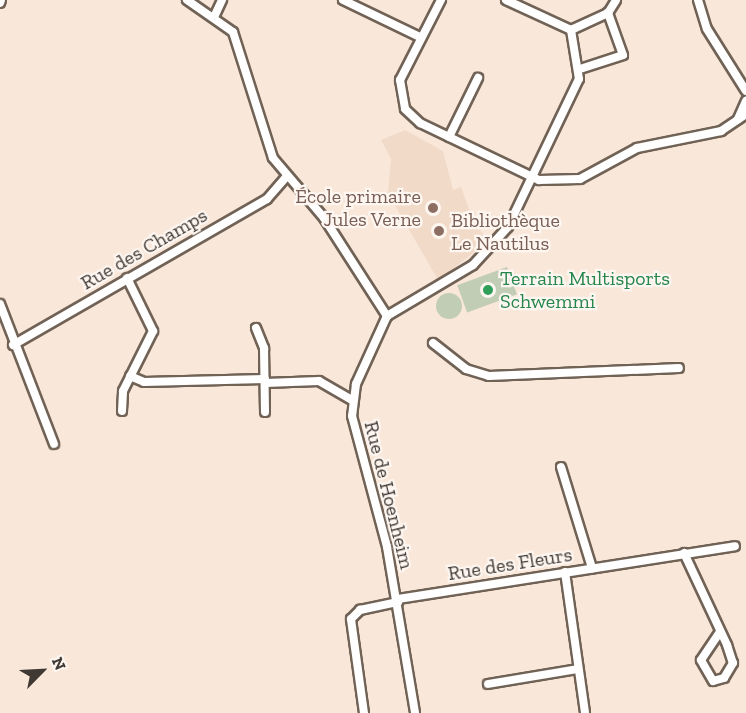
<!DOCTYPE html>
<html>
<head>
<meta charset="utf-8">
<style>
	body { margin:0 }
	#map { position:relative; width:746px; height:713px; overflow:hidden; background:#f9e7d9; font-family:"Zilla Slab",serif }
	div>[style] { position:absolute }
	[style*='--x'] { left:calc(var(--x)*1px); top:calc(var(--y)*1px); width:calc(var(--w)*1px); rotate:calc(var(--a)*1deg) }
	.built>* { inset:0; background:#f1dac7 }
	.green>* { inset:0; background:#c2cdb6; transform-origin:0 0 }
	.round { border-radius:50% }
	.roads { filter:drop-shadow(2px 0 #716256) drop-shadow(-2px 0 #716256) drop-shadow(0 2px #716256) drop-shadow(0 -2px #716256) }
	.minor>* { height:8px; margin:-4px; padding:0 4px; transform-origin:4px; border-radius:4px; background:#fff }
	.dots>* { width:16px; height:16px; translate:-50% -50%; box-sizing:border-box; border:3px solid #fef6f1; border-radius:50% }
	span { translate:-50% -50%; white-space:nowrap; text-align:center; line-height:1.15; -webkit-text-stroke:4.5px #fef6f1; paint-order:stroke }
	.education-label { font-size:20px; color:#785e54 }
	.right { translate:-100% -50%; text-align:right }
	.left { translate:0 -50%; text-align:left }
	.street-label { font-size:20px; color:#3f3833 }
	.leisure-label { font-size:20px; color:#27864d }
	.north { position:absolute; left:12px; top:641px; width:60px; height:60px; -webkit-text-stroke:4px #fef6f1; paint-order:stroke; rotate:66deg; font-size:16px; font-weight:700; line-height:24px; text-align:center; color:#3f3833 }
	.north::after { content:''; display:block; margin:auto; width:21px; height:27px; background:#3f3833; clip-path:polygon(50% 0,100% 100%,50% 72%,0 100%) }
</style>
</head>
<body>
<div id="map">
	<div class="built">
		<i style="clip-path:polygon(405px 130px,443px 151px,453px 190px,461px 187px,474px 223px,489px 241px,438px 280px,388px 193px,391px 159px,381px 140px)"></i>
	</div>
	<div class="green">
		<i style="left:507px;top:267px;width:29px;height:53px;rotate:70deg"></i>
		<i class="round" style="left:436px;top:293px;width:26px;height:26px"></i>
	</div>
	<div class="roads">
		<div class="minor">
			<i style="--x:187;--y:0;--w:56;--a:34.8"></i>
			<i style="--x:233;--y:32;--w:132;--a:72.4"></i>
			<i style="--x:273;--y:158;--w:79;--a:49.6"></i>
			<i style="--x:324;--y:218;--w:117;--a:57.3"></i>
			<i style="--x:387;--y:316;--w:75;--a:114.5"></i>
			<i style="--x:356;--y:384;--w:32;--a:97"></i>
			<i style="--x:352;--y:416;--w:136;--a:75"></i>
			<i style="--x:387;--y:547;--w:168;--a:80.4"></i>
			<i style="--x:343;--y:0;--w:85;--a:25.7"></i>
			<i style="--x:441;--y:0;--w:90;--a:117.1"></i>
			<i style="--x:400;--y:80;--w:29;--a:80"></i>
			<i style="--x:405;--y:109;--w:21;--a:43"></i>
			<i style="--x:420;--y:123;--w:132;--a:25.6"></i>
			<i style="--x:539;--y:180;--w:41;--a:-1.4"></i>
			<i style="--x:580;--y:179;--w:65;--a:-28.5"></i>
			<i style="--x:637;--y:148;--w:86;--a:-11.4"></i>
			<i style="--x:721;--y:131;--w:30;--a:-34"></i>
			<i style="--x:506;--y:0;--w:72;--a:24.8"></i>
			<i style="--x:698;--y:0;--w:30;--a:73"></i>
			<i style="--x:707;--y:29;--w:73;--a:57.8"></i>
			<i style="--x:0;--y:3;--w:3;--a:-72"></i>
			<i style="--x:215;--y:15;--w:17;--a:-65"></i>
			<i style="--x:580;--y:69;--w:45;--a:-18"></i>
			<i style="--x:623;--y:55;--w:45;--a:-109.7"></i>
			<i style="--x:738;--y:119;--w:20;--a:-66"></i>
			<i style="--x:449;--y:137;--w:66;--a:-63.8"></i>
			<i style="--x:0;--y:304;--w:150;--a:68.9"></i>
			<i style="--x:387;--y:316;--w:100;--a:-30.7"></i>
			<i style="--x:473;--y:265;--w:52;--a:-47.4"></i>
			<i style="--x:508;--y:227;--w:164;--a:-64.4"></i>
			<i style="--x:579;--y:79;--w:50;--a:-99.3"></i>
			<i style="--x:571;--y:30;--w:41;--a:-24.7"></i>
			<i style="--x:608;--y:13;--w:15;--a:-58"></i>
			<i style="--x:256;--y:328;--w:22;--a:68"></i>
			<i style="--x:264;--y:348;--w:64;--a:89.1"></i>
			<i style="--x:433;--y:343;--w:42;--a:38.2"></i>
			<i style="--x:466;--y:369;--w:24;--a:17"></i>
			<i style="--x:489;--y:376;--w:190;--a:-2.4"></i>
			<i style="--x:13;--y:345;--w:293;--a:-29.9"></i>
			<i style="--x:267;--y:199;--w:30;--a:-49"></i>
			<i style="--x:130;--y:376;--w:15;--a:23"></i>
			<i style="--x:144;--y:382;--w:121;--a:-1.4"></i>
			<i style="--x:265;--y:383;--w:54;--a:-2.1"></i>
			<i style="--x:319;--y:381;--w:38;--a:30"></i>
			<i style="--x:122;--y:411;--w:20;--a:-87"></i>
			<i style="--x:123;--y:391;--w:67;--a:-63.4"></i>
			<i style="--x:153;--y:331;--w:59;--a:-116.1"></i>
			<i style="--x:561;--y:467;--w:106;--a:72.9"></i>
			<i style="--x:684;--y:553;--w:102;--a:64.9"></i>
			<i style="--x:727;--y:645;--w:19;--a:72"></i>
			<i style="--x:733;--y:663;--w:17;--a:121"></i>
			<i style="--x:724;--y:678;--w:11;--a:165"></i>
			<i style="--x:713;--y:681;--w:24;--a:-120"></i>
			<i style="--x:701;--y:660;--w:34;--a:-56"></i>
			<i style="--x:565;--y:572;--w:142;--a:81.9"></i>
			<i style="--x:398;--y:599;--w:341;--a:-8.9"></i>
			<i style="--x:488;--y:684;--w:91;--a:-9.5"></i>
			<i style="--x:364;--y:713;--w:95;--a:-97.9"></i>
			<i style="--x:351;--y:619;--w:13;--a:-45"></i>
			<i style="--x:360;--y:610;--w:39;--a:-12"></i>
		</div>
	</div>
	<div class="dots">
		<i style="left:433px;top:208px;background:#8d6e63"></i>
		<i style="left:439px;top:231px;background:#8d6e63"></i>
		<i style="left:488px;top:290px;background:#2e9e5b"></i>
	</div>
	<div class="education-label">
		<span class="right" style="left:421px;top:208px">École primaire<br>Jules Verne</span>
		<span class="left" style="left:451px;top:232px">Bibliothèque<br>Le Nautilus</span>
	</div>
	<div class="street-label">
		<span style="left:144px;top:249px;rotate:-30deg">Rue des Champs</span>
		<span style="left:389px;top:495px;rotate:76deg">Rue de Hoenheim</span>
		<span style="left:510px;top:564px;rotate:-9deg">Rue des Fleurs</span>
	</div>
	<div class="leisure-label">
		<span class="left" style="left:500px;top:290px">Terrain Multisports<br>Schwemmi</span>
	</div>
	<div class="north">N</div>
</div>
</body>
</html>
